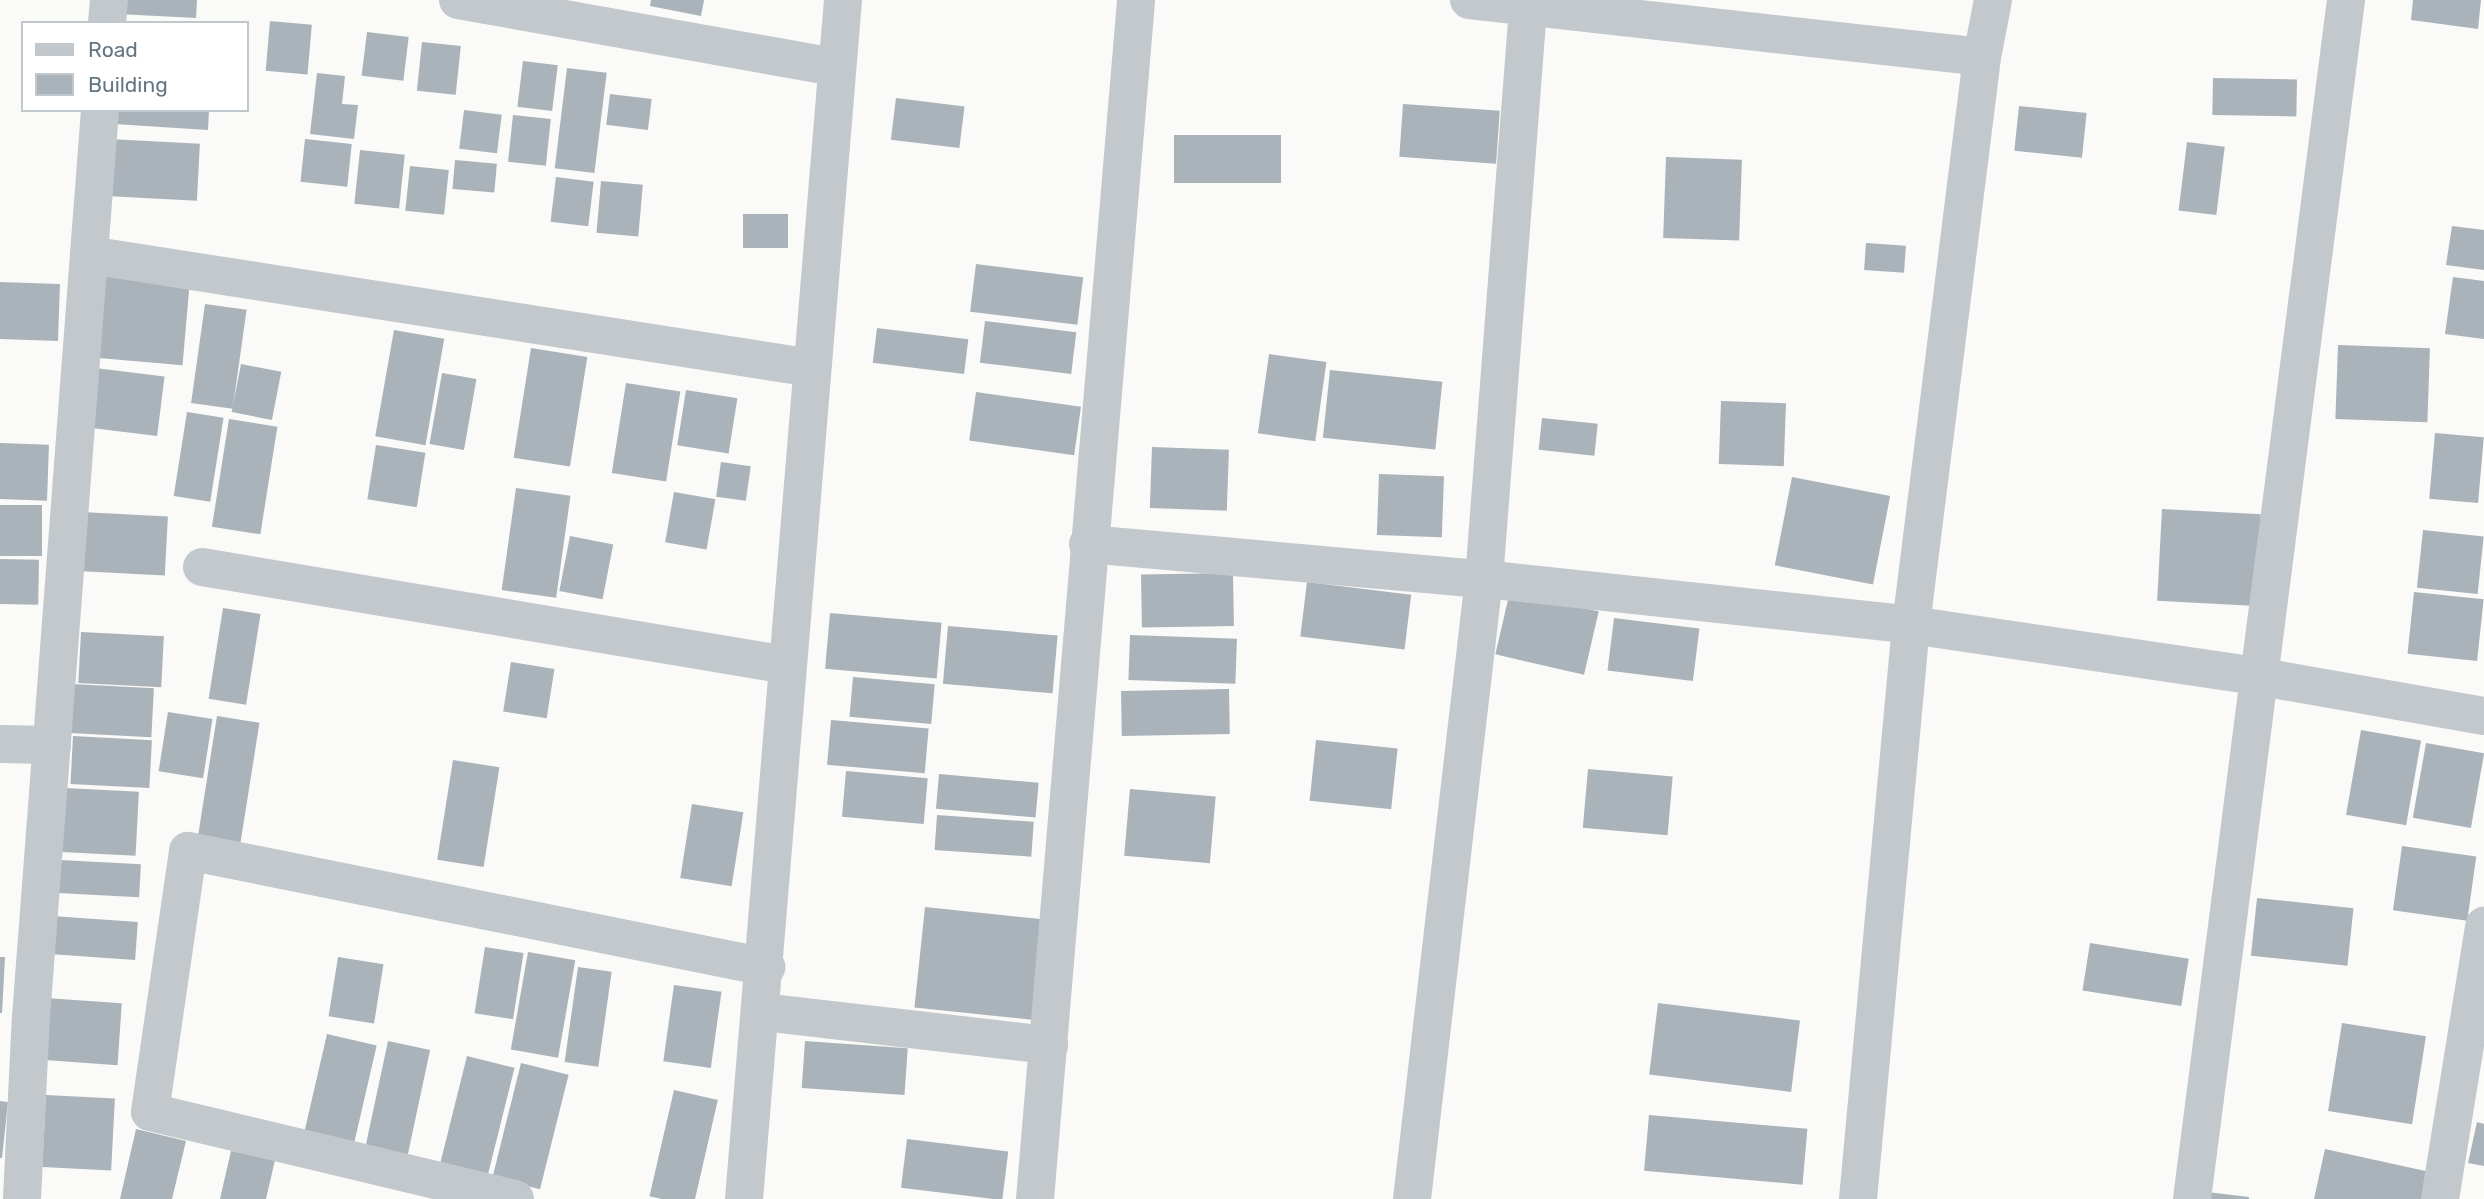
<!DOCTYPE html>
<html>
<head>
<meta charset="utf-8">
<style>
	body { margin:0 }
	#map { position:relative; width:2484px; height:1199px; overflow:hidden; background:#fafaf8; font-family:Rubik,sans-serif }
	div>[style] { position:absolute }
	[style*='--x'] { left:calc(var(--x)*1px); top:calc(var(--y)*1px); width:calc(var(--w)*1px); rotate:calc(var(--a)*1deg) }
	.building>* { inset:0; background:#aab3b9; transform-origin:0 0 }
	.minor>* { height:38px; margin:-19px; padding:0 19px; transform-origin:19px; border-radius:19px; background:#c3c8cc }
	span { translate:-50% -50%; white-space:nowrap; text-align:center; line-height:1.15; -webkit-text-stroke:7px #fff; paint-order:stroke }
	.legend { position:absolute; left:21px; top:21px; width:228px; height:91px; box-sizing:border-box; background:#fff; border:2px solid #c1c8cd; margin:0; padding:9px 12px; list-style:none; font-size:21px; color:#657683 }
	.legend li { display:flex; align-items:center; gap:14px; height:35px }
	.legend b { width:35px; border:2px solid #c1c8cd }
</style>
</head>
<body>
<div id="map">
	<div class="building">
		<i style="clip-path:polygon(119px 0,197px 0,196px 18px,118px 14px)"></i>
		<i style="clip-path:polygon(651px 0,704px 0,701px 16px,650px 6px)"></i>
		<i style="clip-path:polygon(2413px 0,2481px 0,2478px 29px,2411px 20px)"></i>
		<i style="left:270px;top:21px;width:42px;height:50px;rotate:5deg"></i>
		<i style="left:367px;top:32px;width:42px;height:44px;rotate:7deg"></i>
		<i style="left:422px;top:42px;width:39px;height:49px;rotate:6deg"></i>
		<i style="left:523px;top:61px;width:35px;height:46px;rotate:7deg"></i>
		<i style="left:567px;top:68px;width:40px;height:101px;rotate:7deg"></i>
		<i style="clip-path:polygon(317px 73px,345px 76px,342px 104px,358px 105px,354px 139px,310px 134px)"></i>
		<i style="left:2213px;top:78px;width:84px;height:37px;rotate:1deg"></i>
		<i style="left:610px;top:94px;width:42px;height:31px;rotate:7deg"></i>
		<i style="left:896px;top:98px;width:69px;height:42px;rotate:7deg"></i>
		<i style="left:1403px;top:104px;width:97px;height:53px;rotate:4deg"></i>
		<i style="left:2019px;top:106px;width:68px;height:45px;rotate:6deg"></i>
		<i style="clip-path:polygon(114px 110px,209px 110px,208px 130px,114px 124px)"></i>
		<i style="left:464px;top:110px;width:38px;height:39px;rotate:7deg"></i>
		<i style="left:513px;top:115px;width:38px;height:47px;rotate:6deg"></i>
		<i style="left:1174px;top:135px;width:107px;height:48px"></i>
		<i style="left:109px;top:139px;width:91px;height:57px;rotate:3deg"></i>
		<i style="left:305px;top:139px;width:47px;height:43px;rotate:6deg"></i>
		<i style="left:2187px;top:142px;width:38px;height:69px;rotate:7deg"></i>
		<i style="left:360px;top:150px;width:45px;height:54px;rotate:6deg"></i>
		<i style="left:1666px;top:157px;width:76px;height:81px;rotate:2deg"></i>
		<i style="left:455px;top:160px;width:42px;height:29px;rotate:5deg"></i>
		<i style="left:410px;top:166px;width:39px;height:45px;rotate:6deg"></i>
		<i style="left:556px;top:177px;width:38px;height:45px;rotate:7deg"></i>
		<i style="left:601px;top:181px;width:42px;height:52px;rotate:5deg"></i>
		<i style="left:743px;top:214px;width:45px;height:34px"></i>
		<i style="clip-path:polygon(2452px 226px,2484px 230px,2484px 270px,2446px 265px)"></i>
		<i style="left:1866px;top:243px;width:40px;height:27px;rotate:4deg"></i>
		<i style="left:976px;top:264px;width:108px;height:48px;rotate:7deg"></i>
		<i style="left:103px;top:276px;width:87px;height:82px;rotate:5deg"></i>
		<i style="clip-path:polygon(2453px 277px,2484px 281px,2484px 339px,2445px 334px)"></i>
		<i style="left:0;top:282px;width:60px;height:57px;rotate:2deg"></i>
		<i style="left:205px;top:304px;width:42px;height:100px;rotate:8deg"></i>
		<i style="left:985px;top:321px;width:92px;height:42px;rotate:7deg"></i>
		<i style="left:877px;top:328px;width:92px;height:35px;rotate:7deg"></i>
		<i style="left:394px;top:330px;width:51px;height:108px;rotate:10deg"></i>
		<i style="left:2338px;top:345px;width:92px;height:74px;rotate:2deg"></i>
		<i style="left:531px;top:348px;width:57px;height:111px;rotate:9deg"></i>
		<i style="left:1269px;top:354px;width:58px;height:80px;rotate:8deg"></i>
		<i style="left:241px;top:364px;width:41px;height:49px;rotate:11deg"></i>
		<i style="left:95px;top:368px;width:70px;height:60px;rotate:7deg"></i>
		<i style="left:1330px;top:370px;width:113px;height:68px;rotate:6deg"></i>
		<i style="left:442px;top:373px;width:35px;height:72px;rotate:10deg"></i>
		<i style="left:626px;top:383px;width:55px;height:91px;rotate:9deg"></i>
		<i style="left:686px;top:390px;width:52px;height:56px;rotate:9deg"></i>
		<i style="left:976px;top:392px;width:106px;height:49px;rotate:8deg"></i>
		<i style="left:1721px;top:401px;width:65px;height:63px;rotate:2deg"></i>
		<i style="left:187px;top:412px;width:37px;height:85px;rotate:9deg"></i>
		<i style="left:1542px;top:418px;width:56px;height:32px;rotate:6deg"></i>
		<i style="left:229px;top:419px;width:49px;height:109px;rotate:9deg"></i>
		<i style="left:2435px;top:433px;width:49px;height:66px;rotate:5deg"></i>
		<i style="left:0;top:443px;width:49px;height:56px;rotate:2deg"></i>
		<i style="left:376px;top:445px;width:50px;height:55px;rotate:9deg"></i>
		<i style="left:1152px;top:447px;width:77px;height:61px;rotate:2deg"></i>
		<i style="left:721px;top:462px;width:30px;height:35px;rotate:8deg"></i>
		<i style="left:1379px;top:474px;width:65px;height:61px;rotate:2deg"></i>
		<i style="left:1792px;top:477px;width:100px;height:90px;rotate:11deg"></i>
		<i style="left:516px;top:488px;width:55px;height:103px;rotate:8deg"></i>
		<i style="left:674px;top:492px;width:42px;height:51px;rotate:10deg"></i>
		<i style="left:0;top:505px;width:42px;height:51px"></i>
		<i style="left:2162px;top:509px;width:99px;height:92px;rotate:3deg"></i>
		<i style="left:81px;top:512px;width:87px;height:59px;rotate:3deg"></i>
		<i style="left:2423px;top:530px;width:61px;height:58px;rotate:6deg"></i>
		<i style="left:570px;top:536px;width:44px;height:56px;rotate:11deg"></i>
		<i style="left:0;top:559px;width:39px;height:45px;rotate:1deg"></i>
		<i style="left:1233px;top:573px;width:53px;height:92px;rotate:89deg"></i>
		<i style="left:1307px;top:582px;width:105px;height:55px;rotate:7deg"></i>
		<i style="left:1510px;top:591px;width:91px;height:65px;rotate:13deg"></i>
		<i style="left:2414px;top:592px;width:70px;height:62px;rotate:6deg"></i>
		<i style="left:223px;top:608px;width:38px;height:92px;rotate:9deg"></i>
		<i style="left:830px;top:613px;width:112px;height:56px;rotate:5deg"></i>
		<i style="left:1614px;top:618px;width:86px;height:53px;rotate:7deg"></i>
		<i style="left:948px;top:626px;width:110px;height:58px;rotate:5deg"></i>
		<i style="left:81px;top:632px;width:83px;height:51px;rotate:3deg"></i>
		<i style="left:1130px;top:635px;width:107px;height:45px;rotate:2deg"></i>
		<i style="left:511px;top:662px;width:44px;height:50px;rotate:9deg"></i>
		<i style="left:853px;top:677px;width:82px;height:40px;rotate:5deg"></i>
		<i style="left:72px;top:684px;width:82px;height:49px;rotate:3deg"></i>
		<i style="left:1229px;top:689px;width:45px;height:108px;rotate:89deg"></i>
		<i style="left:168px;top:712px;width:45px;height:60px;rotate:9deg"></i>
		<i style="left:217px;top:716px;width:43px;height:127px;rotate:9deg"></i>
		<i style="left:831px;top:720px;width:98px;height:45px;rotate:5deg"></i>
		<i style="left:2361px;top:730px;width:61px;height:86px;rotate:10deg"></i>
		<i style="left:73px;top:736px;width:79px;height:48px;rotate:3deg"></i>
		<i style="left:1316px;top:740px;width:82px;height:61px;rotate:6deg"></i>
		<i style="left:2426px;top:743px;width:59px;height:76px;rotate:10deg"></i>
		<i style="left:453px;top:760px;width:47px;height:101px;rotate:9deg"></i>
		<i style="left:1588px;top:769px;width:85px;height:59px;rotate:5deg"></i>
		<i style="left:846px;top:771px;width:82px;height:46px;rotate:5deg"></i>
		<i style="left:939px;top:774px;width:100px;height:35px;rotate:5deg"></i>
		<i style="left:65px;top:788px;width:74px;height:64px;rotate:3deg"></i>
		<i style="left:1130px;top:789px;width:86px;height:67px;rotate:5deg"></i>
		<i style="left:692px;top:804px;width:52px;height:75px;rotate:9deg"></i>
		<i style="left:937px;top:815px;width:97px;height:35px;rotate:4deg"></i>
		<i style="left:2402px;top:846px;width:75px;height:65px;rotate:8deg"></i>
		<i style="left:60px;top:860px;width:81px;height:33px;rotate:3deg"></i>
		<i style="left:2257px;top:898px;width:97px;height:58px;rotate:6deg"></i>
		<i style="left:925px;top:907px;width:118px;height:101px;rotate:6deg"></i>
		<i style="left:52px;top:916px;width:86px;height:38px;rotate:4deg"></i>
		<i style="left:2090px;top:943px;width:100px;height:48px;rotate:9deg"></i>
		<i style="left:485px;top:947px;width:39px;height:67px;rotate:9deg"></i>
		<i style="left:528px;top:952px;width:48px;height:99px;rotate:10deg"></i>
		<i style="clip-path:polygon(0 957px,5px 957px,2px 1013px,0 1013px)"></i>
		<i style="left:338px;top:957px;width:46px;height:60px;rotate:9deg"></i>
		<i style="left:578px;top:967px;width:34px;height:96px;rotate:8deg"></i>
		<i style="left:674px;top:985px;width:48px;height:77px;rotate:8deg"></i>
		<i style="left:46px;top:998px;width:76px;height:62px;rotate:4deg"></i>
		<i style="left:1658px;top:1003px;width:143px;height:72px;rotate:7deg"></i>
		<i style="left:2342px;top:1023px;width:85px;height:89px;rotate:9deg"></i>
		<i style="left:327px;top:1034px;width:51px;height:103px;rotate:13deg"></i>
		<i style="left:388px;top:1041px;width:43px;height:109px;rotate:12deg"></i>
		<i style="left:805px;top:1041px;width:103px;height:47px;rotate:4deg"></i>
		<i style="left:467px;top:1056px;width:49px;height:115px;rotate:14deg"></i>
		<i style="left:521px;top:1063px;width:49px;height:118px;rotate:14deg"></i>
		<i style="left:674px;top:1090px;width:45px;height:109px;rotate:13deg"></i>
		<i style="left:46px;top:1095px;width:69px;height:72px;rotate:3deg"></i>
		<i style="clip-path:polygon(0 1101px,8px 1102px,2px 1158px,0 1158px)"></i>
		<i style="left:1649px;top:1115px;width:159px;height:56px;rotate:5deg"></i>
		<i style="clip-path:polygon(2477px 1122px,2484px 1124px,2484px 1166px,2468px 1163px)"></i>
		<i style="clip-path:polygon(136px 1129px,186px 1141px,172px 1199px,120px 1199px)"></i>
		<i style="left:907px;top:1139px;width:102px;height:49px;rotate:7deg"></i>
		<i style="clip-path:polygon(2325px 1149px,2430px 1172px,2424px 1199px,2314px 1199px)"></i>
		<i style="clip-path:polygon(231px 1151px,275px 1160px,266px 1199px,220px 1199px)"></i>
		<i style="clip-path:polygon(2207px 1192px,2249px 1197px,2249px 1199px,2206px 1199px)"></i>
	</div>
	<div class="minor">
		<i style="--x:458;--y:0;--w:383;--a:10.1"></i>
		<i style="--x:1469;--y:0;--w:516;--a:6.34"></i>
		<i style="--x:107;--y:23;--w:23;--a:-85"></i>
		<i style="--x:89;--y:255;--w:732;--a:8.88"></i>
		<i style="--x:1088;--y:544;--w:398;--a:5.1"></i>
		<i style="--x:1484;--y:579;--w:429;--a:6.1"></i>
		<i style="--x:1911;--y:625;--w:355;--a:8.4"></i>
		<i style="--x:2262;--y:677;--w:225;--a:10"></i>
		<i style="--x:202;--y:567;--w:593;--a:9.51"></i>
		<i style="--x:0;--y:744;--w:52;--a:1.1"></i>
		<i style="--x:763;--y:1012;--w:288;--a:6.6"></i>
		<i style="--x:22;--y:1199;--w:182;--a:-87.2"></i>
		<i style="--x:31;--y:1017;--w:910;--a:-85.65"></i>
		<i style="--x:515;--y:1199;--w:375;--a:-166.6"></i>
		<i style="--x:150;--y:1112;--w:264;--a:-81.7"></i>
		<i style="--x:188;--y:851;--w:590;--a:11.35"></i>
		<i style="--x:744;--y:1199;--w:1203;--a:-85.28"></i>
		<i style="--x:1035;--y:1199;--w:1203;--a:-85.18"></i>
		<i style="--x:1412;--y:1199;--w:624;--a:-83.38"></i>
		<i style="--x:1484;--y:579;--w:573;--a:-85.59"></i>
		<i style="--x:1858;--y:1199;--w:576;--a:-84.72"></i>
		<i style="--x:1911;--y:625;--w:572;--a:-82.87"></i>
		<i style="--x:1982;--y:57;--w:58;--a:-79.1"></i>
		<i style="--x:2192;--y:1199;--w:1209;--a:-82.68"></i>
		<i style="--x:2440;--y:1199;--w:277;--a:-80.8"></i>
	</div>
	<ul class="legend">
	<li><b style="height:9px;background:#c3c8cc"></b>Road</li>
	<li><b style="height:19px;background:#aab3b9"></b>Building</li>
	</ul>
</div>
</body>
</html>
